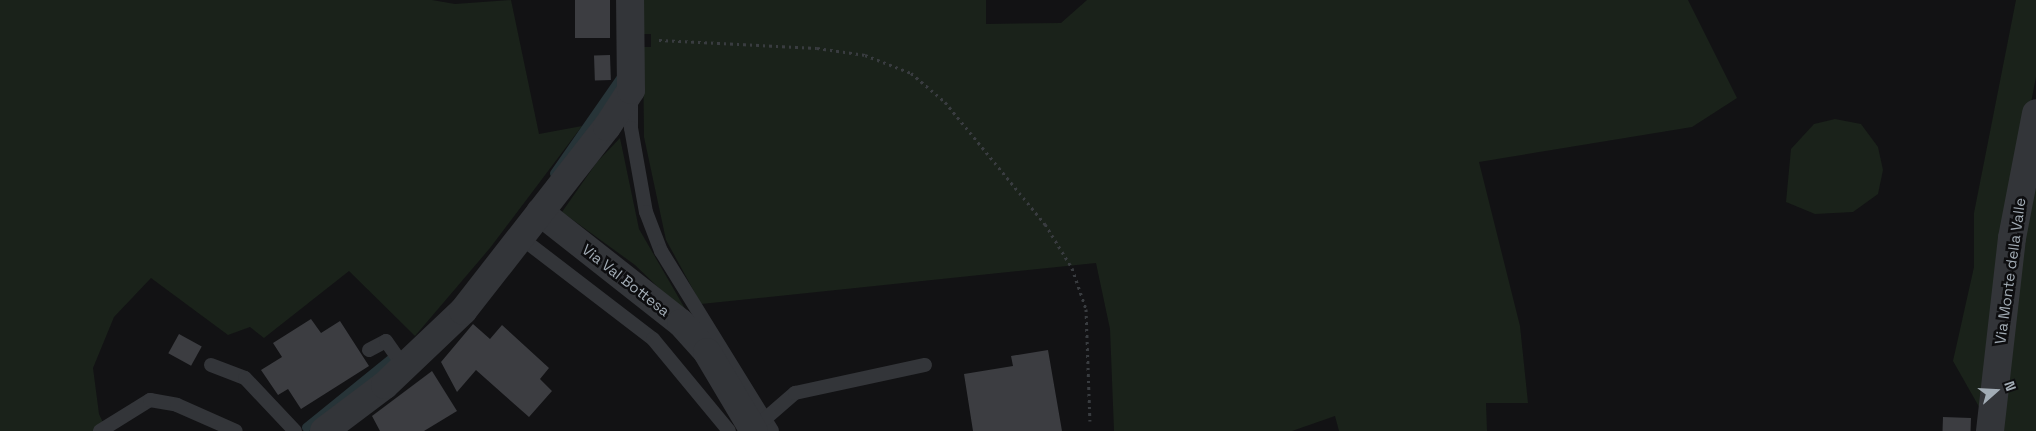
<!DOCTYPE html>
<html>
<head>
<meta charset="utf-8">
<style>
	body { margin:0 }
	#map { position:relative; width:2036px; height:431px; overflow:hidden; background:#121214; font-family:"Space Grotesk",sans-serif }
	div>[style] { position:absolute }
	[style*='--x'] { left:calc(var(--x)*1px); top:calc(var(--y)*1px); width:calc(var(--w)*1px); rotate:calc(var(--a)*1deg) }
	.green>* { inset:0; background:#1a221a }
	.stream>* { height:9px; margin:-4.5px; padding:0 4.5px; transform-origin:4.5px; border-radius:4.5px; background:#273438 }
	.building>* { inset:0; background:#3c3d41; transform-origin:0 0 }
	.path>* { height:3px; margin-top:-1.5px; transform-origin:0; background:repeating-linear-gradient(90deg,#393c40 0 2.5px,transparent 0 6.5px) }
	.lane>* { height:14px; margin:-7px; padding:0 7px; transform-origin:7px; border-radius:7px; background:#333539 }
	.street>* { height:28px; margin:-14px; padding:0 14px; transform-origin:14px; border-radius:14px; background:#333539 }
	span { translate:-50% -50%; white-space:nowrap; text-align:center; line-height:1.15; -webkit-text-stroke:5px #0d0d0f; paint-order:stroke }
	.street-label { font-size:15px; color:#a2acb5 }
	.north { position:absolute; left:1971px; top:366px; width:50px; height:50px; -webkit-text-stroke:4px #0d0d0f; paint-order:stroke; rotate:71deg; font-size:14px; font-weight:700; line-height:20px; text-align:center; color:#a2acb5 }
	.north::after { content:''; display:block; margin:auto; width:18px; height:22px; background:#a2acb5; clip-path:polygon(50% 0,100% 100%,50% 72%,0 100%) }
</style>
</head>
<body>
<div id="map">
	<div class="green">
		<i style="clip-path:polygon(0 0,432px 0,455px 4px,511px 0,539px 134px,582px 126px,490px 248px,415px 336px,349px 271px,264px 338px,250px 327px,228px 335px,151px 278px,114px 317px,93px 368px,99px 414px,107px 431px,0 431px)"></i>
		<i style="clip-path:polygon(640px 0,986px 0,986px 24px,1061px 23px,1087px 0,1688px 0,1737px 98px,1692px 127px,1479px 162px,1520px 326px,1528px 403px,1486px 403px,1487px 431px,1339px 431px,1335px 416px,1292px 431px,1114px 431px,1110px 329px,1096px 263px,701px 304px,666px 240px,644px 137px,643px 47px,651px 47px,651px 34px,640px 34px)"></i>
		<i style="clip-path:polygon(2016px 0,2036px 0,2036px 77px,2029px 113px,2036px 115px,2036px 431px,1998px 431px,1982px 412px,1953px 361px,1974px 267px,1974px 213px)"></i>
		<i style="clip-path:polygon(1835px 119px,1861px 124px,1878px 147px,1883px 170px,1878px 194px,1853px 212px,1815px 214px,1786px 202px,1791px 149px,1814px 124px)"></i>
		<i style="clip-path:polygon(620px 138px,639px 229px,691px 319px,635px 265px,562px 212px,597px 162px)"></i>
	</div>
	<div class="stream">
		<i style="--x:554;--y:173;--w:119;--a:-55.2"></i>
		<i style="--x:306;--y:427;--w:108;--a:-39"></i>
	</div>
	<div class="building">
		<i style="left:575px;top:0;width:35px;height:38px"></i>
		<i style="left:610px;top:55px;width:25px;height:16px;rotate:88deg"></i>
		<i style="clip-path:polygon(311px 319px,321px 333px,340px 321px,369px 366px,301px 409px,288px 389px,278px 395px,261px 370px,282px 357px,273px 343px)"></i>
		<i style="clip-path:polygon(473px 324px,490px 339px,502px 325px,549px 368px,540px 379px,552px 391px,529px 417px,476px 370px,457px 392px,441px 362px)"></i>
		<i style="left:179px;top:334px;width:26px;height:22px;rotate:29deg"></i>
		<i style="clip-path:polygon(1048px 350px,1062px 431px,973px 431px,964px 374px,1013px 366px,1011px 356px)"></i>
		<i style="clip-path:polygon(432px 371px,457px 411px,424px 431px,380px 431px,372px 416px)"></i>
		<i style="left:1943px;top:417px;width:28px;height:14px;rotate:2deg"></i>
	</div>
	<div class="path">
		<i style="--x:659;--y:40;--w:158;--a:2.9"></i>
		<i style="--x:817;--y:48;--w:49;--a:8.3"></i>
		<i style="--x:865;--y:55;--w:49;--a:21.4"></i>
		<i style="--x:911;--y:73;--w:45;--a:40.5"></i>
		<i style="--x:945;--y:102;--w:158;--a:50.7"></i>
		<i style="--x:1045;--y:224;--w:52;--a:58.5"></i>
		<i style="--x:1072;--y:268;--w:43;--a:71.1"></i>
		<i style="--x:1086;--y:309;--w:112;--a:88"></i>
	</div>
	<div class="lane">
		<i style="--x:631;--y:98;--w:30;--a:90"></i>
		<i style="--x:631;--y:128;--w:85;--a:79.9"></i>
		<i style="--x:646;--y:212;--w:42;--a:69"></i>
		<i style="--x:661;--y:251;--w:211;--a:58.3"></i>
		<i style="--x:520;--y:237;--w:168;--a:37.5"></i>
		<i style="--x:653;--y:339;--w:119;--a:50.4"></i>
		<i style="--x:369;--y:350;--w:19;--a:-28"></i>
		<i style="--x:386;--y:341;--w:32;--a:55"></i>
		<i style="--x:211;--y:365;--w:36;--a:21"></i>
		<i style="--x:245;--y:378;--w:73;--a:46.7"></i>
		<i style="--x:765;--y:419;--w:40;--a:-41"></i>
		<i style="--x:795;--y:393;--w:133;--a:-12.2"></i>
		<i style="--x:100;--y:431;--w:59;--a:-31.8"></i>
		<i style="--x:150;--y:400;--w:27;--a:10"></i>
		<i style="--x:177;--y:405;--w:64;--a:23.8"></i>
	</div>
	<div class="street">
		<i style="--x:540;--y:212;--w:179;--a:38.2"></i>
		<i style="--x:681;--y:323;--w:39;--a:48"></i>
		<i style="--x:707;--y:352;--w:92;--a:59.3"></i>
		<i style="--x:324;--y:431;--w:76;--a:-37"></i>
		<i style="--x:385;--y:385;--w:108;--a:-43.5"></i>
		<i style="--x:463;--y:311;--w:234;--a:-52"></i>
		<i style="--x:607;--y:127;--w:44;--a:-57"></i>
		<i style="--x:631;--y:90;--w:90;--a:-90.6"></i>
		<i style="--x:1990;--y:431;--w:194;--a:-83.5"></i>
		<i style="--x:2012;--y:238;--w:127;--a:-79.1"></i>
	</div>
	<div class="street-label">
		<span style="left:2010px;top:271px;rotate:-82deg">Via Monte della Valle</span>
		<span style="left:626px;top:280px;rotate:38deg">Via Val Bottesa</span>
	</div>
	<div class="north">N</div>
</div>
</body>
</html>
